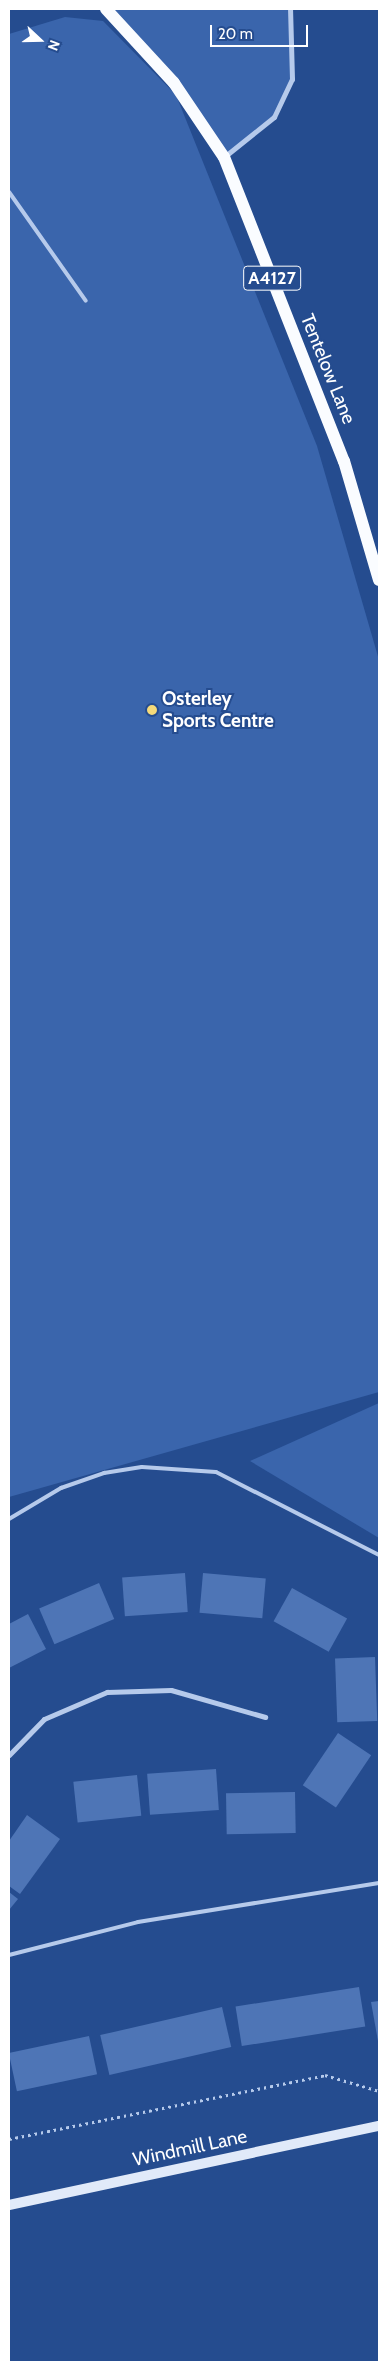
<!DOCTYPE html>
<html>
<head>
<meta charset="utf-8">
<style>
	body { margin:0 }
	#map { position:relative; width:388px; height:2371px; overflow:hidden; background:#254c8f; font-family:Cabin,sans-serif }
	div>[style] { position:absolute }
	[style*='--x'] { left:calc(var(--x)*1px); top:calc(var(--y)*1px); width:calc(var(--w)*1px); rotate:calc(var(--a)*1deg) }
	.green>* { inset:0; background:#3a65ac }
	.building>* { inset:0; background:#4e75b6; transform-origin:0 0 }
	.path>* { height:3px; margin-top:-1.5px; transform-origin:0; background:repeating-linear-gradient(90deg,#b6caeb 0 2.5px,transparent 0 6.5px) }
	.lane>* { height:4px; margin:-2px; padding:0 2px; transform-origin:2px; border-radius:2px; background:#b6caeb }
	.street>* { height:5px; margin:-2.5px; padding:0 2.5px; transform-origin:2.5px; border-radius:2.5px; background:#b6caeb }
	.secondary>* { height:10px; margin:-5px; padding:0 5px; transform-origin:5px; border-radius:5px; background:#e1eaf9 }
	.primary>* { height:12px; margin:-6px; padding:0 6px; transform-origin:6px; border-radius:6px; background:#fafcff }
	.dots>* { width:14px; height:14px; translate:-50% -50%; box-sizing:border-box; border:2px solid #254c8f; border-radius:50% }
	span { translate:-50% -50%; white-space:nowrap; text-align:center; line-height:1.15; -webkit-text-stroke:4px #254c8f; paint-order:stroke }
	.shield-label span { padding:1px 4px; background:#254c8f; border:1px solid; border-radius:4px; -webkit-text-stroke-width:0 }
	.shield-label { font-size:18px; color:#fff; font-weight:700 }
	.street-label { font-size:19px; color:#fff }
	.poi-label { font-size:19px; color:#fff; font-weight:700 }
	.left { translate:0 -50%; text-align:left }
	.frame { position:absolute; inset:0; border:10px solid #fff; pointer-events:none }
	.north { position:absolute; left:15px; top:15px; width:50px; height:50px; -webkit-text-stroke:4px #254c8f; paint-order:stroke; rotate:111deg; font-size:14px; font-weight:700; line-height:20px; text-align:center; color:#fff }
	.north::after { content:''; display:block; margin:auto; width:18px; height:22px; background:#fff; clip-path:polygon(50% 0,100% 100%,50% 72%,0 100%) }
	.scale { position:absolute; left:210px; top:25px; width:98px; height:22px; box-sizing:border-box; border:2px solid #fff; border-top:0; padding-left:6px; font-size:15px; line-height:18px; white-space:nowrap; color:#fff; -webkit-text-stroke:4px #254c8f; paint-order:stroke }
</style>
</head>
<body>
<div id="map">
	<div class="green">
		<i style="clip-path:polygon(106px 9px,290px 9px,292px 79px,274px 117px,224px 157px,174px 83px)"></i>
		<i style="clip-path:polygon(65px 17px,103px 21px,176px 95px,317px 446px,379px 660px,379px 1392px,9px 1497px,9px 34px)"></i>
		<i style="clip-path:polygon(379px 1403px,379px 1538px,250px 1461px)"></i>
	</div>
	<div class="building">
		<i style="left:185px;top:1573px;width:39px;height:63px;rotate:86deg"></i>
		<i style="left:203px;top:1573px;width:63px;height:40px;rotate:5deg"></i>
		<i style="left:99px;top:1583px;width:39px;height:65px;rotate:67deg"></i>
		<i style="left:292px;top:1588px;width:63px;height:38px;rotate:29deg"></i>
		<i style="clip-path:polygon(28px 1614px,46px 1649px,9px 1668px,9px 1624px)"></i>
		<i style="left:375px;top:1657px;width:64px;height:40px;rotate:88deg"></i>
		<i style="left:338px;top:1733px;width:40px;height:63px;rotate:34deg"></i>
		<i style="left:216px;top:1769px;width:41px;height:69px;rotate:86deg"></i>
		<i style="left:137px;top:1775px;width:41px;height:64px;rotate:84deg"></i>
		<i style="left:295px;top:1792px;width:41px;height:69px;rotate:89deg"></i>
		<i style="clip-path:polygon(27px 1815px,60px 1839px,20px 1894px,9px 1886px,9px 1841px)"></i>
		<i style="clip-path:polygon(9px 1892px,18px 1899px,9px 1910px)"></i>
		<i style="left:359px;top:1987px;width:40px;height:125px;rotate:81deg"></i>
		<i style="clip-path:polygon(379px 2001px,379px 2041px,378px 2041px,371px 2002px)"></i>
		<i style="left:222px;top:2007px;width:41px;height:125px;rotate:77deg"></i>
		<i style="left:89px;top:2036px;width:39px;height:82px;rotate:78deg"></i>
	</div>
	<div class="path">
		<i style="--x:9;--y:2139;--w:322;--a:-11.4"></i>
		<i style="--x:325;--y:2075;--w:56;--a:16.5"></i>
	</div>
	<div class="lane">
		<i style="--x:9;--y:192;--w:133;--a:54.8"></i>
		<i style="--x:9;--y:1519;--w:61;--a:-30.8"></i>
		<i style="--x:61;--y:1488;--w:46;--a:-19.2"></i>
		<i style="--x:104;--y:1473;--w:38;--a:-9"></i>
		<i style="--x:142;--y:1467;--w:74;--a:3.9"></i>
		<i style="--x:216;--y:1472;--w:183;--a:27"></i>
		<i style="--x:9;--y:1955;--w:133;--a:-14.3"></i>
		<i style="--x:138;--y:1922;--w:244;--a:-9.2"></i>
	</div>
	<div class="street">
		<i style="--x:224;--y:157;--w:64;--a:-38.7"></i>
		<i style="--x:274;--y:117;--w:42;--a:-64.7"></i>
		<i style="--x:292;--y:79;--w:70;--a:-91.6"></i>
		<i style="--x:9;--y:1755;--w:50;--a:-45.8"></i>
		<i style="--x:44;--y:1719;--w:69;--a:-23.2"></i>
		<i style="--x:107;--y:1692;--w:64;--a:-1.8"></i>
		<i style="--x:171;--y:1690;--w:98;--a:16"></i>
	</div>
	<div class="secondary">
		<i style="--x:9;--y:2205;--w:378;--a:-12.1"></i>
	</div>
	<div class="primary">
		<i style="--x:106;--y:9;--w:100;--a:47.4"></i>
		<i style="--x:174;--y:83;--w:89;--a:56"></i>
		<i style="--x:224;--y:157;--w:327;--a:68.5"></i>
		<i style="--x:344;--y:461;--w:124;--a:73.6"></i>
	</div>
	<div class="dots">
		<i style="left:152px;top:710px;background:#f5da7a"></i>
	</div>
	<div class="shield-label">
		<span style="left:272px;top:278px">A4127</span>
	</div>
	<div class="street-label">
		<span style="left:328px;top:369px;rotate:68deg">Tentelow Lane</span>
		<span style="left:190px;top:2148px;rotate:-12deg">Windmill Lane</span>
	</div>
	<div class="poi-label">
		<span class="left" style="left:162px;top:710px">Osterley<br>Sports Centre</span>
	</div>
	<div class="frame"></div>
	<div class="north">N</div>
	<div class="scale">20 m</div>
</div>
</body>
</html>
